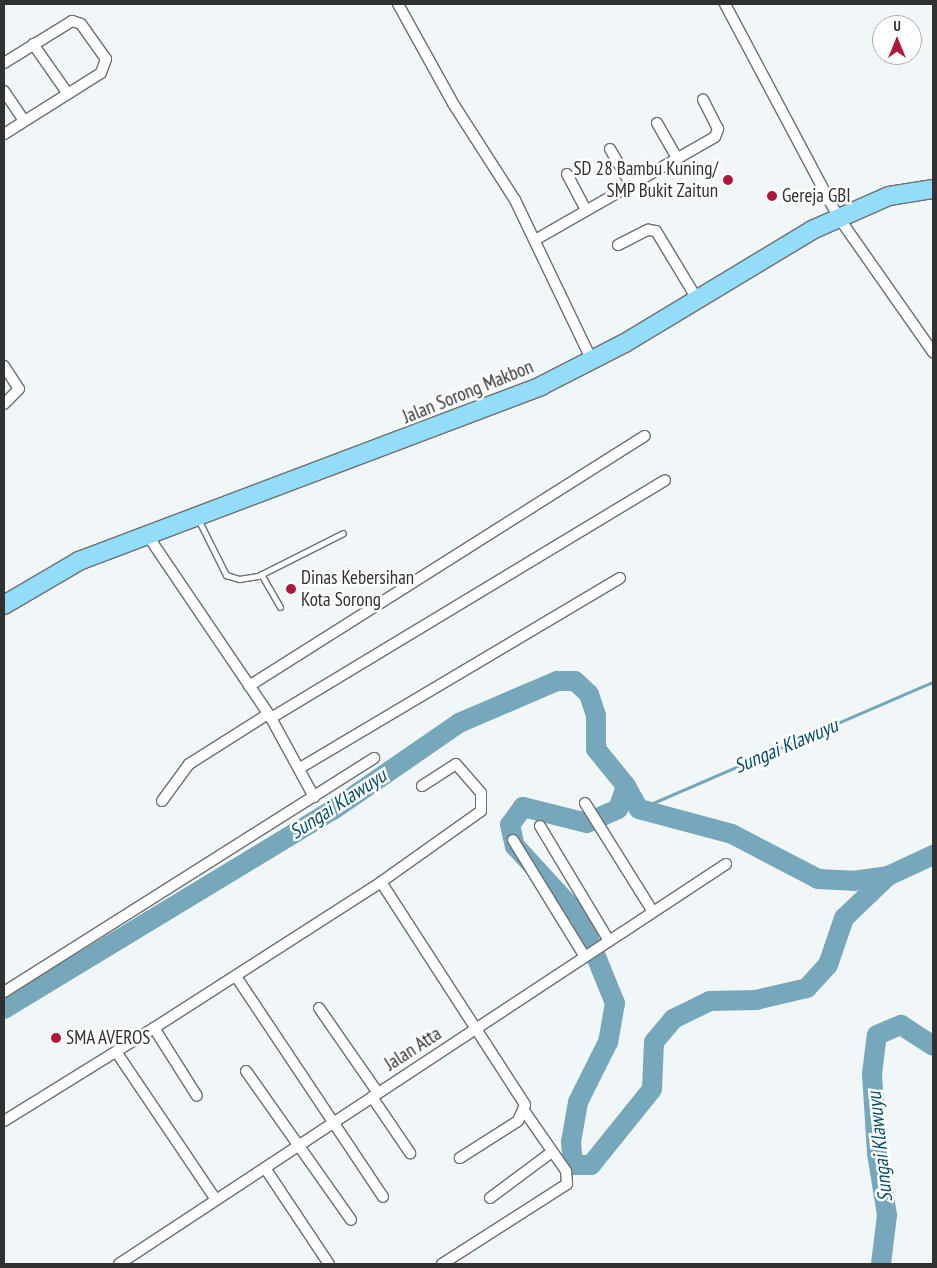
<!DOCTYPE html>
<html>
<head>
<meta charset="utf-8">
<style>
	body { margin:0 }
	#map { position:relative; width:937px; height:1268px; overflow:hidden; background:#f1f6f9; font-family:"PT Sans Narrow",sans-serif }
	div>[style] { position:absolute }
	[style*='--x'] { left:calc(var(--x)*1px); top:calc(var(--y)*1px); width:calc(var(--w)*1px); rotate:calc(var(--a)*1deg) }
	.stream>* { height:3px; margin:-1.5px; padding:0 1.5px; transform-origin:1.5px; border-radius:1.5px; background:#76a7bb }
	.river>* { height:20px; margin:-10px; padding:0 10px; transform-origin:10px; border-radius:10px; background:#76a7bb }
	.roads { filter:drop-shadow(1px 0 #6c7072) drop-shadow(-1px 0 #6c7072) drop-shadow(0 1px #6c7072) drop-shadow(0 -1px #6c7072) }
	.service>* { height:5px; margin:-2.5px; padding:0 2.5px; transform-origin:2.5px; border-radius:2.5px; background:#fff }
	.minor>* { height:10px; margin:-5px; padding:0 5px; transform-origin:5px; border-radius:5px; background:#fff }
	.trunk>* { height:18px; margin:-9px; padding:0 9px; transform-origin:9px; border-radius:9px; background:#93dcfa }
	.dots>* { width:14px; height:14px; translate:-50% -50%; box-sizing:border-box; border:2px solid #fff; border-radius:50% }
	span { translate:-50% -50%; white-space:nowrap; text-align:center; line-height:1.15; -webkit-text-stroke:5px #fff; paint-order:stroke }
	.poi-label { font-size:19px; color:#2f3132 }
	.right { translate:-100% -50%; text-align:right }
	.left { translate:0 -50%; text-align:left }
	.street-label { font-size:19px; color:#2f3132 }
	.water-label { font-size:20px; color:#074c62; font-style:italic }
	.frame { position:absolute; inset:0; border:5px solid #2f3132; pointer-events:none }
	.north { position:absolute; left:872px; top:15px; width:50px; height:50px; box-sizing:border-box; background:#fff; border:1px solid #acadad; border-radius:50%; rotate:0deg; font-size:14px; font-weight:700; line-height:20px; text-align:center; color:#2f3132 }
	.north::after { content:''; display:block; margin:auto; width:18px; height:22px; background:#ae1939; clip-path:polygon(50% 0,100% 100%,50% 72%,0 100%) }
</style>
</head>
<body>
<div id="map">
	<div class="stream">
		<i style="--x:639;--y:809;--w:320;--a:-23.4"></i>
	</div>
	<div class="river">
		<i style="--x:626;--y:786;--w:26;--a:61"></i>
		<i style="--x:639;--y:809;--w:96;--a:15"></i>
		<i style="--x:732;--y:834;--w:97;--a:27.6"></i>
		<i style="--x:818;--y:879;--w:35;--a:3"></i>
		<i style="--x:853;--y:881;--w:35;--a:-8"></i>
		<i style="--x:4;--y:1009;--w:385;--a:-31.2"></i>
		<i style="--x:333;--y:810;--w:153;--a:-34.6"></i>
		<i style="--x:459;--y:723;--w:107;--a:-23.2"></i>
		<i style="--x:557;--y:681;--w:18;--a:0"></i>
		<i style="--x:575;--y:681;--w:19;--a:43"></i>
		<i style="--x:589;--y:694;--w:22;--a:72"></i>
		<i style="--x:596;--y:715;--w:34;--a:90"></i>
		<i style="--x:596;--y:749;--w:48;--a:51"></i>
		<i style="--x:626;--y:786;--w:24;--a:109"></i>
		<i style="--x:618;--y:809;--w:34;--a:156"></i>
		<i style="--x:587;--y:823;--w:66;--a:-166"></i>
		<i style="--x:523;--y:807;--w:22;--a:126"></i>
		<i style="--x:510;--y:825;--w:22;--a:77"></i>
		<i style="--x:515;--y:846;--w:96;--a:47.5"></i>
		<i style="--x:580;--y:917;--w:93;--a:67.9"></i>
		<i style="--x:615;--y:1003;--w:40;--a:100"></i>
		<i style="--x:608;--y:1042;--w:67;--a:116.6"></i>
		<i style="--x:578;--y:1102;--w:41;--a:99.9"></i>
		<i style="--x:571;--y:1142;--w:23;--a:85"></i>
		<i style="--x:573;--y:1165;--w:18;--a:0"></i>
		<i style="--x:591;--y:1165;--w:97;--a:-51.2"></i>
		<i style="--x:652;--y:1089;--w:47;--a:-87.6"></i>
		<i style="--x:654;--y:1042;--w:30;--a:-50"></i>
		<i style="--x:673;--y:1019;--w:41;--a:-25.9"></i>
		<i style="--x:710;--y:1001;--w:46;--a:-1.2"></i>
		<i style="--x:756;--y:1000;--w:52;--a:-13.2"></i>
		<i style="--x:807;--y:988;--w:31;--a:-48"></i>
		<i style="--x:828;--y:965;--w:50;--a:-71.2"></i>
		<i style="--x:844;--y:918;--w:61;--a:-43.7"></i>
		<i style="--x:888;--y:876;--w:50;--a:-25"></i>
		<i style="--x:881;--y:1264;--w:49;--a:-83"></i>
		<i style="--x:887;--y:1215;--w:63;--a:-99.2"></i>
		<i style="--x:877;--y:1153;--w:79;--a:-93.6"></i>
		<i style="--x:872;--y:1074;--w:39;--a:-83"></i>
		<i style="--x:877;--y:1035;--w:26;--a:-23"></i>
		<i style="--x:901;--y:1025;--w:38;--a:33"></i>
	</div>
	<div class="roads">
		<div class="service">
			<i style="--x:198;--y:519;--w:63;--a:63.4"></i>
			<i style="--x:226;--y:575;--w:14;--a:17"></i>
			<i style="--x:239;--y:579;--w:19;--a:-9"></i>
			<i style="--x:258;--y:576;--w:95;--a:-26.8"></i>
			<i style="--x:261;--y:574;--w:38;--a:60"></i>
		</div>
		<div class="minor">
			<i style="--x:398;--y:4;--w:115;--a:61"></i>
			<i style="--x:454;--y:105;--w:113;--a:57.3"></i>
			<i style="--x:515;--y:200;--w:178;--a:64.4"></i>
			<i style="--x:725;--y:4;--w:242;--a:62"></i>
			<i style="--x:839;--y:218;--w:164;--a:55"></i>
			<i style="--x:33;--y:44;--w:61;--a:55"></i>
			<i style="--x:4;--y:63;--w:80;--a:-31.7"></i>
			<i style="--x:72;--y:21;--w:9;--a:18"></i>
			<i style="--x:81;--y:24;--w:43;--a:54.5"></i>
			<i style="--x:106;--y:59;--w:15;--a:110"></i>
			<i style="--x:101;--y:73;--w:115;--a:147.8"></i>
			<i style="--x:4;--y:91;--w:36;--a:56"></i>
			<i style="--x:657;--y:123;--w:40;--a:60.3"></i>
			<i style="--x:610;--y:149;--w:42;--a:59.7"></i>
			<i style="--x:567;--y:174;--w:41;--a:62.2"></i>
			<i style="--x:535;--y:240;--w:207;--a:-29.8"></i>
			<i style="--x:715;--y:137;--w:9;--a:-69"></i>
			<i style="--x:718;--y:129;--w:33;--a:-117"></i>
			<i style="--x:618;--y:245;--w:34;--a:-27"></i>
			<i style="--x:648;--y:230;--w:8;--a:7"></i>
			<i style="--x:656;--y:231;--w:79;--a:58.9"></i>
			<i style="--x:4;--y:366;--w:27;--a:57"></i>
			<i style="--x:19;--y:389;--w:21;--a:135"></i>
			<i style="--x:148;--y:536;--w:220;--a:55.9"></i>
			<i style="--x:271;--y:718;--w:90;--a:61.4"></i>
			<i style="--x:249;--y:686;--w:468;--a:-32.3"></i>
			<i style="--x:271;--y:718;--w:460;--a:-31.1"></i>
			<i style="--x:300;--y:768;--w:372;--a:-30.7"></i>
			<i style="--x:422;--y:786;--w:40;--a:-32.9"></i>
			<i style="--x:456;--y:764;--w:38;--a:49"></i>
			<i style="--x:481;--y:793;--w:18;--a:90"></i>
			<i style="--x:481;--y:811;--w:123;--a:144.6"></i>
			<i style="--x:381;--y:882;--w:265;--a:57.1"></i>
			<i style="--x:525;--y:1105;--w:17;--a:114"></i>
			<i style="--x:518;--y:1121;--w:69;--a:147.5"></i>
			<i style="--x:162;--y:801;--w:46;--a:-53.9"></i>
			<i style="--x:189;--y:764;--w:93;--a:-32.3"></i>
			<i style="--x:585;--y:803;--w:128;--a:58"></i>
			<i style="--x:540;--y:826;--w:134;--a:59"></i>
			<i style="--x:513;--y:840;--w:137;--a:58.4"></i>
			<i style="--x:237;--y:978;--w:263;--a:56.3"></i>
			<i style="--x:4;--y:992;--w:438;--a:-32.3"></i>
			<i style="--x:319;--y:1008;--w:103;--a:55.2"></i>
			<i style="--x:154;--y:1028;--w:270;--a:-32.7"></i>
			<i style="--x:117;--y:1053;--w:177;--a:56"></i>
			<i style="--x:246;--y:1071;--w:182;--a:54.8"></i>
			<i style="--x:372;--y:1097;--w:68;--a:55.8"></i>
			<i style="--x:4;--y:1121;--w:176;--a:-31.8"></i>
			<i style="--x:154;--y:1028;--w:80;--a:57.7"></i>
			<i style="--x:265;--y:1168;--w:115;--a:56.3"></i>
			<i style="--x:490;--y:1198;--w:77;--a:-36.6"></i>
			<i style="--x:119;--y:1264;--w:727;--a:-33.38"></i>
			<i style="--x:442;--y:1264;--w:148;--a:-32.6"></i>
			<i style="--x:567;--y:1184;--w:13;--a:-94"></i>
			<i style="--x:566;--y:1171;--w:72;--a:-124.8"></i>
		</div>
		<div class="trunk">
			<i style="--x:4;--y:605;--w:87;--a:-30.4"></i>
			<i style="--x:79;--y:561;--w:494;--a:-20.7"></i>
			<i style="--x:541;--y:386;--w:94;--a:-27.1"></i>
			<i style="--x:625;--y:343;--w:218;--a:-31.1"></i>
			<i style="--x:812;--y:230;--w:84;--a:-23.8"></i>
			<i style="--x:889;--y:196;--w:45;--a:-9"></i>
		</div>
	</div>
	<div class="dots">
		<i style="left:728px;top:180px;background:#ae1939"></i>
		<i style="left:772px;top:196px;background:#ae1939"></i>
		<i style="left:291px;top:589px;background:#ae1939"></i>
		<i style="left:56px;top:1038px;background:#ae1939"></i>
	</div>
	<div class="poi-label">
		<span class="right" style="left:718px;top:180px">SD 28 Bambu Kuning/<br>SMP Bukit Zaitun</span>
		<span class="left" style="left:782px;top:196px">Gereja GBI</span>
		<span class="left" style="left:301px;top:589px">Dinas Kebersihan<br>Kota Sorong</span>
		<span class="left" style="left:66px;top:1038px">SMA AVEROS</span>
	</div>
	<div class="street-label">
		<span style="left:468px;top:392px;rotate:-22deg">Jalan Sorong Makbon</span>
		<span style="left:413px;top:1049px;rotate:-33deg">Jalan Atta</span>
	</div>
	<div class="water-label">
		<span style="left:786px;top:746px;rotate:-23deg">Sungai Klawuyu</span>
		<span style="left:338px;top:804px;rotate:-33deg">Sungai Klawuyu</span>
		<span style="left:880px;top:1147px;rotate:-96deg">Sungai Klawuyu</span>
	</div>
	<div class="frame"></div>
	<div class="north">U</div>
</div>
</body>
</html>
